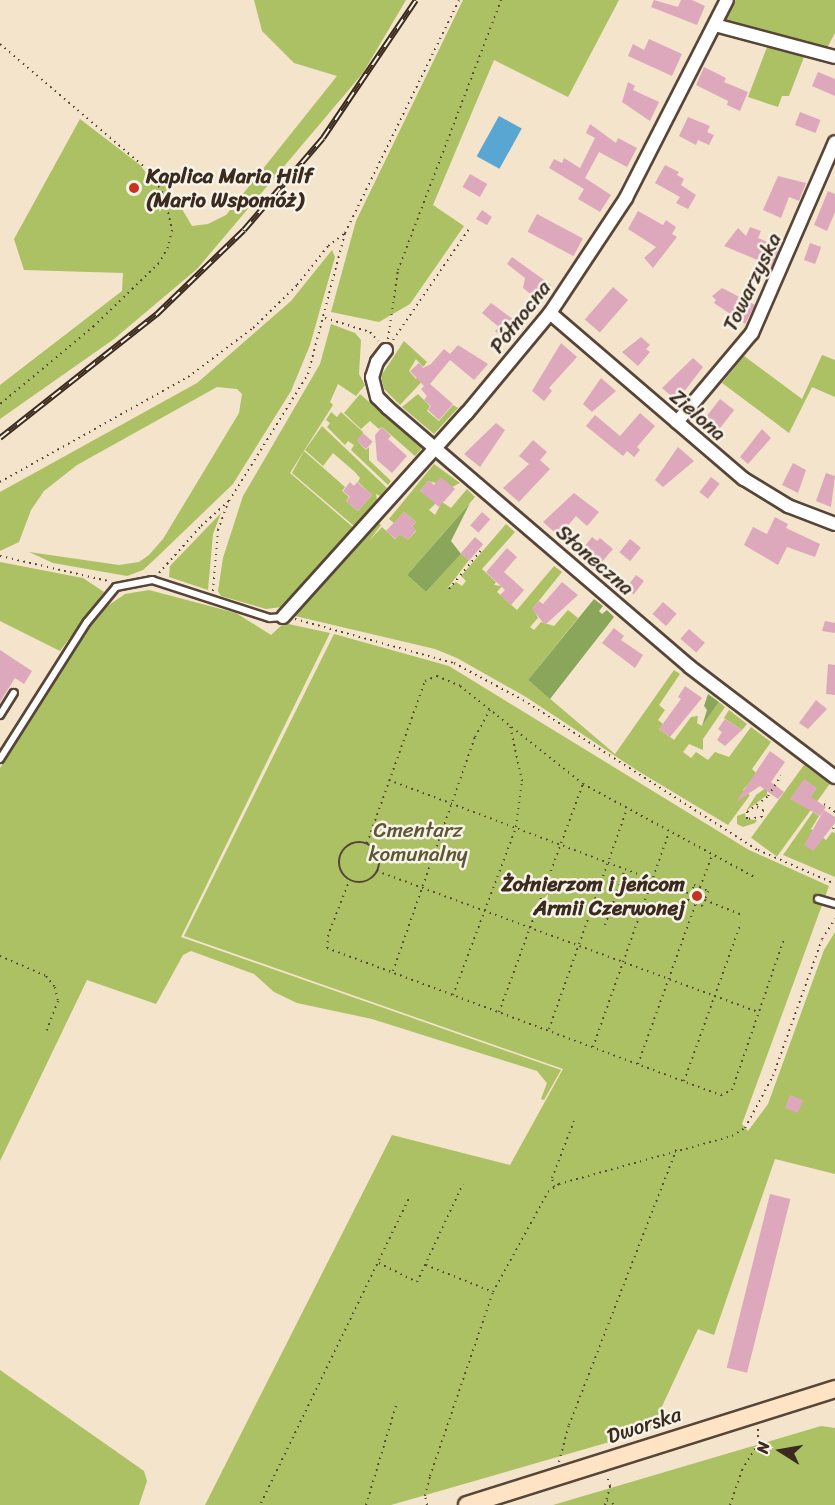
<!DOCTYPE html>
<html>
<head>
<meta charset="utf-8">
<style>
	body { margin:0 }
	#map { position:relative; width:835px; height:1505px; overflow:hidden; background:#f3e4cb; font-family:Sriracha,sans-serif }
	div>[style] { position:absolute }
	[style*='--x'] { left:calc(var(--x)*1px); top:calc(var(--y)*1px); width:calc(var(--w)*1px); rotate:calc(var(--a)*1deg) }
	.green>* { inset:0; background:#acc064; transform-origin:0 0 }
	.forest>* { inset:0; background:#89a65a }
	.water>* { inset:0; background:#59a6d2; transform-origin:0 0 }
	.building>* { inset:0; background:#dea8bc; transform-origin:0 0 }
	.path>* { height:2px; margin-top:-1px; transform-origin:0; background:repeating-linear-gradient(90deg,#574638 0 1.5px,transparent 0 6px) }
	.path>.ring { margin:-1px; padding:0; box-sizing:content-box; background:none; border:2px solid #574638; border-radius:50% }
	.roads { filter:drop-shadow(2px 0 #574638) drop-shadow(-2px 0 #574638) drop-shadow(0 2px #574638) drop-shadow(0 -2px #574638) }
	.lane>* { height:6px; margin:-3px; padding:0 3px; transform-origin:3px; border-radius:3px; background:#fff }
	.street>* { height:12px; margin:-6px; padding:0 6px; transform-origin:6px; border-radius:6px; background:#fff }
	.secondary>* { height:16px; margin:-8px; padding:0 8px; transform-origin:8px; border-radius:8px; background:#fee4c5 }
	.rail>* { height:6px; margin-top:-3px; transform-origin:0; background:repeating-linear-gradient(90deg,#f7f3e8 0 11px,#3b2a1e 0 22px); box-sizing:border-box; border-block:2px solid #3b2a1e }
	.dots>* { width:16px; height:16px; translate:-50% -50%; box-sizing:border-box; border:3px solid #f7f3e8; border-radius:50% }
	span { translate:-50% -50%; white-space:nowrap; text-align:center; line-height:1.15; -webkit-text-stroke:5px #f7f3e8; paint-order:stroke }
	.poi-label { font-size:21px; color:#3b2a1e; font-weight:700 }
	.left { translate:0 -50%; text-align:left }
	.right { translate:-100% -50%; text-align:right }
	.street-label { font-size:21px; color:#3b2a1e }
	.park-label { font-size:21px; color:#5d5733 }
	.north { position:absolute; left:751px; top:1421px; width:60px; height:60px; -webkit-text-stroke:4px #f7f3e8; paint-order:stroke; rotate:281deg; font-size:16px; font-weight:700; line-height:24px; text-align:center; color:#3b2a1e }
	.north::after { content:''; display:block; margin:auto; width:21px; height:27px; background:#3b2a1e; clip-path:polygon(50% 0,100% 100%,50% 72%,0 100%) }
</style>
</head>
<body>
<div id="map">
	<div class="green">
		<i style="clip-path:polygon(254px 0,406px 0,363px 73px,197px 269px,114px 339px,0 419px,0 385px,122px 291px,123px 273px,24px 270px,14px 239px,80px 119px,140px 165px,155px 184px,160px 172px,192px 226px,208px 224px,226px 215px,337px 76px,294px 63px,262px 31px)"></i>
		<i style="clip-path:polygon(463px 0,619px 0,568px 97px,494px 60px,433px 205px,464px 226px,410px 304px,379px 322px,331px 312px,356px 221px)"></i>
		<i style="clip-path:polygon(736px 0,835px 0,835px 33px,827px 48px,726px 20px)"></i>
		<i style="clip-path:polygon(767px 47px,804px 57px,789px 96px,782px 96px,778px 107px,748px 97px)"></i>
		<i style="clip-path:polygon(332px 250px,335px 257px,310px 345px,291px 391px,233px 484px,155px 559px,143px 570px,127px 576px,53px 563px,29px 552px,119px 565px,139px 562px,149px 555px,163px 539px,239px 413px,242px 394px,237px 389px,217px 387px,77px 465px,44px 491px,31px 510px,19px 542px,0 551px,0 492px,197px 383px,291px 301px)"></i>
		<i style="clip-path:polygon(331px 324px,355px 333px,361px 340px,359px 374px,365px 385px,356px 396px,338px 384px,330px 402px,333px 405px,290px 473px,355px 529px,282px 607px,266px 609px,221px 596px,218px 591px,223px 558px,243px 496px,320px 364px)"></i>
		<i style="clip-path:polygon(404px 341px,427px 362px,423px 367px,416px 359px,409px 371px,416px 379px,425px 371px,429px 374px,400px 405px,384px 389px,381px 376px)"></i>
		<i style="clip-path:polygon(822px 355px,835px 360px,835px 397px,812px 387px,789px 433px,722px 383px,744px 356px,802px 399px)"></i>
		<i style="clip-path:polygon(360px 394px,422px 448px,415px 456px,382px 427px,379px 429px,370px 421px,361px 429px,344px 413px)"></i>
		<i style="clip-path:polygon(418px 394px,430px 406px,427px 411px,439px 421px,453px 405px,458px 408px,434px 434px,402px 407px)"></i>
		<i style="clip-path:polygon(331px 412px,337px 417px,341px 412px,363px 432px,359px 443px,366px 450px,369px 447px,369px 460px,391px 481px,388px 485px,351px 450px,354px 445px,348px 441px,345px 445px,327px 427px,330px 423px,326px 420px)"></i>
		<i style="clip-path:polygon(322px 426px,387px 488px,380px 496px,376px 494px,377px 500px,354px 526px,292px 473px,304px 451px,345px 487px,342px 491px,349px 497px,346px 501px,358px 511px,372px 495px,358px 482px,360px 478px,355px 472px,333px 453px,323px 466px,305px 450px)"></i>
		<i style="clip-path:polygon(434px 464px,460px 483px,452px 487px,428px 481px,420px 491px,437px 502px,429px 510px,435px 515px,442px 502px,451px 508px,467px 489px,475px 497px,407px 575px,426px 592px,461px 554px,469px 560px,447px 589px,456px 582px,462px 586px,466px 581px,461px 576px,506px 524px,515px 532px,482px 569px,496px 582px,494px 585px,502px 586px,497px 592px,517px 610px,554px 566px,562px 572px,533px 608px,538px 618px,530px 627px,534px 630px,541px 622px,554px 626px,568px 610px,578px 618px,528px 680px,615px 754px,674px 670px,680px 674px,659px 705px,665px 710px,658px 720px,663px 724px,659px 729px,670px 737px,674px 740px,691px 717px,698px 716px,697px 723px,702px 726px,719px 702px,725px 707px,703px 739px,703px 750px,689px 744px,683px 752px,691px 758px,696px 752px,708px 760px,715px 752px,729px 757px,751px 727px,771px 742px,752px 769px,757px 774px,743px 790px,750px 795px,728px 825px,638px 771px,526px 697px,457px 658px,435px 649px,295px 616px,377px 521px,381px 525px,369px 541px,382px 527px,395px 539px,400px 534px,408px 540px,416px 531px,412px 526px,416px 522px,404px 512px,394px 523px,389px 519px)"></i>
		<i style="clip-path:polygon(221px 513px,213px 534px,208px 590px,169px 577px,170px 566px)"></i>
		<i style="clip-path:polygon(0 562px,83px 578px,104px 592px,60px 651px,0 621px)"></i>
		<i style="clip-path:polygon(149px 590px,236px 613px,271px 635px,284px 623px,330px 633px,181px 937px,561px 1070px,544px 1100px,541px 1099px,547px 1083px,537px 1071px,372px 1019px,297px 1003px,274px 992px,254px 974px,191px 951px,183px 955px,156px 1004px,87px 980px,0 1161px,0 768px,86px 632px,106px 607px,125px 594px)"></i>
		<i style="clip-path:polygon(334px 634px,449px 666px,749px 850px,829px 886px,742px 1124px,748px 1131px,768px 1104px,824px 950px,835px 932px,835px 1174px,775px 1159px,714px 1335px,698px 1329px,651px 1430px,391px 1505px,205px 1505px,392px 1135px,510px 1165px,563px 1069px,184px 936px)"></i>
		<i style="clip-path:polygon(729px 710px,747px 724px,742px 730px,724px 718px)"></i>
		<i style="left:804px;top:765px;width:32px;height:90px;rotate:36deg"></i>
		<i style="clip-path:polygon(767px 787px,767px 795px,746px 811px,756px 795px)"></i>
		<i style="clip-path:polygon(813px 812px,819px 816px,811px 829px,826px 840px,832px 832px,835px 833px,835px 877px,783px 855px)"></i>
		<i style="clip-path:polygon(745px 813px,746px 819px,757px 820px,755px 823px,743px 827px,737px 824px,737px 816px)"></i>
		<i style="clip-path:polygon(0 1370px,144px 1471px,147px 1481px,139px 1505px,0 1505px)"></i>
		<i style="clip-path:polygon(821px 1426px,835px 1428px,835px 1505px,553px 1505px)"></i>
	</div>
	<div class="forest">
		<i style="clip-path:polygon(470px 503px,451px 541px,461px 554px,426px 592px,407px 575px)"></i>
		<i style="clip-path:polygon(594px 599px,603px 606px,599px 611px,602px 614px,607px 610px,614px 617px,550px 699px,528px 680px)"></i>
		<i style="clip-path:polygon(708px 694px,719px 702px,702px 726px,707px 710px,704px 706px)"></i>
	</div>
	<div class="water">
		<i style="left:499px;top:116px;width:26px;height:46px;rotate:29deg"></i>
	</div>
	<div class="building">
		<i style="clip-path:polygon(654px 0,678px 7px,681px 0,692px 0,705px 6px,697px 25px,651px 7px)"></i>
		<i style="clip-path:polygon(649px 39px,682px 54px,672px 76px,628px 56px,633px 44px,644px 50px)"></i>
		<i style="clip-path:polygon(704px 67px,726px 78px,724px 82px,748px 92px,740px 111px,727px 105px,728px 101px,696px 85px)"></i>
		<i style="clip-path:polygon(818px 72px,835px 79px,835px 96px,812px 86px)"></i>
		<i style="clip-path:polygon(628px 82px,635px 86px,633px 90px,659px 102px,650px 121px,622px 102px)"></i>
		<i style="left:800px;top:112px;width:22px;height:14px;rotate:21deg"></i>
		<i style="clip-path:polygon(688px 117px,710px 126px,707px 132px,714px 135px,709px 145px,698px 140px,696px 145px,679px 136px)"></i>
		<i style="clip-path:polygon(590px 124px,616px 143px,618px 138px,637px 148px,627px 167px,599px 152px,585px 178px,611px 195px,600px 212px,578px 199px,584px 189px,549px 168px,554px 159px,562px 163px,564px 158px,580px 168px,595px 138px,586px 133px)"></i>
		<i style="clip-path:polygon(665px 165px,679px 172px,677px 175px,684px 179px,681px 185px,696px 195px,688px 209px,676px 203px,680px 197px,655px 183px)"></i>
		<i style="left:470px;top:174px;width:20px;height:15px;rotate:30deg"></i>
		<i style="clip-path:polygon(778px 176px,806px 183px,799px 201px,789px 197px,781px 218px,763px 210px)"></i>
		<i style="clip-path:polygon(133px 181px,140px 187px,132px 194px,126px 188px)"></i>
		<i style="clip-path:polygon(828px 191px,835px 194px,835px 212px,827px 231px,814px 225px)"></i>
		<i style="clip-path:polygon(482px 210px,492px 217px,487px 225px,476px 219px)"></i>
		<i style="clip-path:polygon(638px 211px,663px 225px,666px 220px,676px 227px,672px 234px,677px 237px,653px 268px,644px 258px,656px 247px,628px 229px)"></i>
		<i style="left:537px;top:214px;width:52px;height:20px;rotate:28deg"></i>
		<i style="clip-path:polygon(750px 227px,761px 231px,758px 238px,780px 247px,772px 266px,724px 246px,738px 228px,746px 236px)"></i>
		<i style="left:810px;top:243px;width:12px;height:18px;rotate:20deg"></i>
		<i style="clip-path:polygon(512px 257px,551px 285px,539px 301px,523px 288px,525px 278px,507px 264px)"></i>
		<i style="left:613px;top:287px;width:20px;height:43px;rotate:41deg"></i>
		<i style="clip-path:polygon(722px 288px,755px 305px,745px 324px,714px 303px,716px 300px,712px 296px)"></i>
		<i style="clip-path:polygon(491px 303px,521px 325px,507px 341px,495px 331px,499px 327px,482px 313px)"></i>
		<i style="clip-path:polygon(641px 337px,650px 345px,646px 349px,650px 352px,638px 366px,622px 352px)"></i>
		<i style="clip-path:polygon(561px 343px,577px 357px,549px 388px,552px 391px,544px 401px,532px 391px)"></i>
		<i style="clip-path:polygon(458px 345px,488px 364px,474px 380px,450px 360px,430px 384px,453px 404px,439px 420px,428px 410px,431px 406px,424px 400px,427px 396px,421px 389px,424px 386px,410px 371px,419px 363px,423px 368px,431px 364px,444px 349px,450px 354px)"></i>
		<i style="clip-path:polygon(693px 358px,703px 367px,677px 401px,662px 388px)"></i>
		<i style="clip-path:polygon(601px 378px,616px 391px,592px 412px,583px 404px)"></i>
		<i style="left:720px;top:399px;width:18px;height:31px;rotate:38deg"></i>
		<i style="clip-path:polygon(640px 413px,655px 426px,637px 447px,640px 450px,634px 457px,627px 451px,623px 456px,586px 426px,595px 415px,620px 436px)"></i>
		<i style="clip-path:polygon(496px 423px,505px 430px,480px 467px,464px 454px)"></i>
		<i style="clip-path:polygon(382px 427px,391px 436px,388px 439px,407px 456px,392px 473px,377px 460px,375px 435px)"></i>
		<i style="clip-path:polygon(762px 429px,771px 438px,748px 464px,740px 457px)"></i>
		<i style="left:363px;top:433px;width:13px;height:10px;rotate:42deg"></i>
		<i style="clip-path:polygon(533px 440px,547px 452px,540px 460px,550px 469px,519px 502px,503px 488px,529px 464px,519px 456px)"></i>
		<i style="clip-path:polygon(678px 447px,694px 461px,663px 487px,655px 480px)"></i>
		<i style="clip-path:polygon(793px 463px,806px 470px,798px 493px,782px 485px)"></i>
		<i style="clip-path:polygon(826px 473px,835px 476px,831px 507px,816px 501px)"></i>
		<i style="clip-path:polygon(441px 477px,455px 489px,439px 507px,420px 491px,429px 480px,434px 485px)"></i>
		<i style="left:711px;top:477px;width:11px;height:19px;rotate:38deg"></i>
		<i style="clip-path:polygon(350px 482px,354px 486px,357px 482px,372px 495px,358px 511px,346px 501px,350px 497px,343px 491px)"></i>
		<i style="clip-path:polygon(574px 493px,599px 512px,587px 526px,576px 516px,559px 536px,543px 522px)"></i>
		<i style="clip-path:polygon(404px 512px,416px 522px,412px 526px,416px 530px,408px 540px,400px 534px,396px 539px,386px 531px)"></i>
		<i style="left:482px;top:512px;width:11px;height:18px;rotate:41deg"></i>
		<i style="clip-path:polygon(775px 517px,788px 524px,786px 528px,820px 544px,815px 557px,787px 547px,778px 565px,744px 545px,753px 527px,767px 534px)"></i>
		<i style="left:475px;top:537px;width:11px;height:22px;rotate:41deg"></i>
		<i style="clip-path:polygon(592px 537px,597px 541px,600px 538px,613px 549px,601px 563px,596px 559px,592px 563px,584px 556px,588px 551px,584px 547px)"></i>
		<i style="left:630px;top:539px;width:14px;height:17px;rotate:39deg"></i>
		<i style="clip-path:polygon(507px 548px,517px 557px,504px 572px,524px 590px,511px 605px,500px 595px,505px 590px,486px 572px)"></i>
		<i style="left:636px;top:575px;width:10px;height:17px;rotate:37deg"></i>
		<i style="clip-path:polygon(562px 582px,578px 595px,545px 625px,532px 609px,539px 601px,543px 604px)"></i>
		<i style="left:663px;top:602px;width:18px;height:16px;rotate:41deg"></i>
		<i style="clip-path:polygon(825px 621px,835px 623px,835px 633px,822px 631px)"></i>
		<i style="clip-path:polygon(614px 628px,624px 636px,621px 640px,643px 655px,635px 668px,602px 643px)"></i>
		<i style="left:689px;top:629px;width:21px;height:13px;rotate:41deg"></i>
		<i style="clip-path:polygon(0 650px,32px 671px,24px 684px,15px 678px,0 702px)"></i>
		<i style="clip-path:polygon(828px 664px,835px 665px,835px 695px,826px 694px)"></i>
		<i style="clip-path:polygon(685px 686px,702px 698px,670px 737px,659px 729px,681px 699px,678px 697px)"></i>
		<i style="clip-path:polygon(816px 700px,827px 709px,808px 729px,799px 723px)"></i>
		<i style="clip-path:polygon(725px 719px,742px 730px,725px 746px,717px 740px,722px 732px,718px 729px)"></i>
		<i style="clip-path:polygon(770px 751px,785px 762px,771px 782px,784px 792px,778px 799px,760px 786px,736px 802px)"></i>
		<i style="clip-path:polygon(804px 779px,817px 788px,811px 797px,826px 807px,820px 816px,790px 799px)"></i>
		<i style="clip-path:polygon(824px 810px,835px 817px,835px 823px,813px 851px,804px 845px)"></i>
		<i style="left:790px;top:1095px;width:14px;height:14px;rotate:21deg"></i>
		<i style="left:770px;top:1194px;width:21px;height:179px;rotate:14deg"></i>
	</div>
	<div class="path">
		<i style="--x:0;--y:44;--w:196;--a:40.4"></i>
		<i style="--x:149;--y:171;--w:28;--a:58"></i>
		<i style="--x:164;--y:195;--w:36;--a:77"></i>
		<i style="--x:172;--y:230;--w:17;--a:103"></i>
		<i style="--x:168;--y:247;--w:18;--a:119"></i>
		<i style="--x:159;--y:263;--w:91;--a:135.9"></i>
		<i style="--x:94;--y:326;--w:122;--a:140.3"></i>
		<i style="--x:325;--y:318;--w:47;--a:17.3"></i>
		<i style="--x:370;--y:332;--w:12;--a:48"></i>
		<i style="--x:388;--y:339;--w:70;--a:-81.8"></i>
		<i style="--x:398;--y:270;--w:289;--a:-69.1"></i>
		<i style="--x:393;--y:340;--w:135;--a:-55.6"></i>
		<i style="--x:0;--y:482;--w:215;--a:-29.2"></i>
		<i style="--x:188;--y:377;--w:81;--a:-37"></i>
		<i style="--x:253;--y:328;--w:62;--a:-44.3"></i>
		<i style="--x:297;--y:285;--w:50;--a:-51.5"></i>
		<i style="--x:328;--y:246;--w:21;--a:-37"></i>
		<i style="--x:345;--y:233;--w:259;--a:-63.9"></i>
		<i style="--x:0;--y:556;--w:111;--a:13"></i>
		<i style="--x:159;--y:573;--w:63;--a:-48.2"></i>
		<i style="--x:201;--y:526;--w:38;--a:-42"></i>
		<i style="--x:229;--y:501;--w:150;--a:-58.1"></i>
		<i style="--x:308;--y:374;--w:146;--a:-75.3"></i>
		<i style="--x:449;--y:589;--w:53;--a:-50.3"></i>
		<i style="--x:213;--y:591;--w:61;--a:-85.3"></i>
		<i style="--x:218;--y:530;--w:29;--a:-70"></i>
		<i style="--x:295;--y:619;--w:165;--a:15.5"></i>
		<i style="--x:454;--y:663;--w:78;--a:28.2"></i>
		<i style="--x:523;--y:700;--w:279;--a:32.6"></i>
		<i style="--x:758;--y:850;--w:84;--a:23.8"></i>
		<i style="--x:389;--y:780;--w:323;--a:20.7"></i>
		<i style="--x:691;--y:894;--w:7;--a:117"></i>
		<i style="--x:688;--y:900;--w:9;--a:21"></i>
		<i style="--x:696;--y:903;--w:7;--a:27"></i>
		<i style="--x:702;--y:906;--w:7;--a:-63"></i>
		<i style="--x:705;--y:900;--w:40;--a:22"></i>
		<i style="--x:824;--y:804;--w:14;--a:36"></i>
		<i style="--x:757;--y:807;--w:7;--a:27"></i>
		<i style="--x:763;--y:810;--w:7;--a:98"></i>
		<i style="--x:762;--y:817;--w:15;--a:172"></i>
		<i style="--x:747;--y:819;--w:7;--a:-90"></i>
		<i style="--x:747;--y:812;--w:26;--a:-37"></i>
		<i style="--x:768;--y:796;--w:24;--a:-57"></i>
		<i style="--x:833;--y:829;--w:4;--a:-63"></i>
		<i class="ring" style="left:339px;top:842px;width:38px;height:38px"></i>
		<i style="--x:367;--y:843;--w:172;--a:-70.3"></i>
		<i style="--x:425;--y:681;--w:13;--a:-23"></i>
		<i style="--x:437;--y:676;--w:25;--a:23"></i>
		<i style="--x:460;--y:686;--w:157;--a:38.5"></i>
		<i style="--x:583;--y:784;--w:197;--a:28.5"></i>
		<i style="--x:377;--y:871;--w:407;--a:20.3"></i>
		<i style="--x:350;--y:879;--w:60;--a:111.4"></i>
		<i style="--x:328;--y:935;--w:13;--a:94"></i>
		<i style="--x:327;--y:948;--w:421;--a:20.5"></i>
		<i style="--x:721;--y:1095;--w:12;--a:-24"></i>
		<i style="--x:732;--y:1090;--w:160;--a:-71"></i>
		<i style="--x:700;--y:887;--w:33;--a:-69"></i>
		<i style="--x:691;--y:894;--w:9;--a:-72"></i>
		<i style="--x:694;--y:885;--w:15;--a:23"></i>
		<i style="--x:708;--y:891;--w:9;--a:108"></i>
		<i style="--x:605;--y:925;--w:59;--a:-70.3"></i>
		<i style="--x:0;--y:956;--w:50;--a:23.5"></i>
		<i style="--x:46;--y:976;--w:14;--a:51"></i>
		<i style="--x:55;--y:987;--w:14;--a:78"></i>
		<i style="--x:58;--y:1001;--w:34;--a:111"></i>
		<i style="--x:393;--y:971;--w:248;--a:-70.7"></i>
		<i style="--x:475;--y:737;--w:31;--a:-61"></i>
		<i style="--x:453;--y:995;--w:179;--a:-69.4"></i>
		<i style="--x:516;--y:827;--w:46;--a:-82.6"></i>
		<i style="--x:522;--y:781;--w:56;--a:-102.3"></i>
		<i style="--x:499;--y:1012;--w:243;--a:-69.8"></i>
		<i style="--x:549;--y:1029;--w:233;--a:-70.5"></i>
		<i style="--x:593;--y:1047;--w:228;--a:-70.5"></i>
		<i style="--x:638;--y:1064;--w:171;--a:-70.2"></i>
		<i style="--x:684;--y:1081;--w:168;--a:-70.2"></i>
		<i style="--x:554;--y:1187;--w:9;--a:-103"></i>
		<i style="--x:552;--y:1178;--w:61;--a:-68.9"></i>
		<i style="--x:379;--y:1263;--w:42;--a:26.6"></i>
		<i style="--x:417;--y:1282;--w:108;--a:-64.9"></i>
		<i style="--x:426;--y:1265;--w:72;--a:21.9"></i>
		<i style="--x:559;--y:1462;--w:38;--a:-75"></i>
		<i style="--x:569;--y:1425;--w:297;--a:-68.7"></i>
		<i style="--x:607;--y:1500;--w:9;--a:32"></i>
		<i style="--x:261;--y:1503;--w:341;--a:-64.1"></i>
		<i style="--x:366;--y:1505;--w:108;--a:-73.2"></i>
		<i style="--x:427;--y:1505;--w:9;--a:-103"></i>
		<i style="--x:425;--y:1496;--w:21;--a:-76"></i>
		<i style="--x:430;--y:1476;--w:194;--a:-71.1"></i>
		<i style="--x:493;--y:1292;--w:114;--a:-61.2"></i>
		<i style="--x:548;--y:1192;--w:14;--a:-36"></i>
		<i style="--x:559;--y:1184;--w:180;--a:-15.5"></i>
		<i style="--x:732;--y:1136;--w:15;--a:-32"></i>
		<i style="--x:745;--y:1128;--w:59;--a:-61.7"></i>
		<i style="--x:773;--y:1076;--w:145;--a:-70.3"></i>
		<i style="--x:822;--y:939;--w:24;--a:-57"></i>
		<i style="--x:605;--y:1505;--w:20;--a:-75"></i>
		<i style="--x:610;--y:1486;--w:10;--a:-107"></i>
		<i style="--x:730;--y:1505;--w:37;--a:-71"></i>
		<i style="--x:742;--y:1470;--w:31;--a:-59"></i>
		<i style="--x:758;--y:1443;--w:15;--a:-90"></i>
	</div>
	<div class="roads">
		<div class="lane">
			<i style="--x:0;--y:715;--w:26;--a:-58"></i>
			<i style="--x:0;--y:759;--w:162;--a:-57.6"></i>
			<i style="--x:87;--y:622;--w:45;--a:-50.4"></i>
			<i style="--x:116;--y:587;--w:37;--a:-11"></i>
			<i style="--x:152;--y:580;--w:124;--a:17.9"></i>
			<i style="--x:270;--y:618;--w:13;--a:-4"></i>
			<i style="--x:818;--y:899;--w:18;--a:16"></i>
		</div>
		<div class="street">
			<i style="--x:715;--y:25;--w:124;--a:14.9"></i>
			<i style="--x:550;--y:313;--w:255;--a:40.6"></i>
			<i style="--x:744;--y:479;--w:52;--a:31.5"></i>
			<i style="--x:788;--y:506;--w:50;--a:21"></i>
			<i style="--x:386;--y:350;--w:15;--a:127"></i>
			<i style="--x:377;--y:362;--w:16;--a:108"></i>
			<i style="--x:372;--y:377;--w:21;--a:76"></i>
			<i style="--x:377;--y:397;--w:16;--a:45"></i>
			<i style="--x:388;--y:408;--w:398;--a:40.6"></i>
			<i style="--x:690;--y:667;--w:182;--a:37.2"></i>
			<i style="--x:677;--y:422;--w:116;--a:-49.9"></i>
			<i style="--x:752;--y:333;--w:208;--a:-66.5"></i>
			<i style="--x:283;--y:617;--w:275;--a:-48"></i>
			<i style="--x:467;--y:413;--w:130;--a:-50.3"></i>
			<i style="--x:550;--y:313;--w:138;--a:-56.5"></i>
			<i style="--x:626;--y:198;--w:222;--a:-63"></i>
		</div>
		<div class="secondary">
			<i style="--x:467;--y:1505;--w:386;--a:-17.5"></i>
		</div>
	</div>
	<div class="rail">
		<i style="--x:0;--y:438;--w:199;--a:-38.3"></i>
		<i style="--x:156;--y:315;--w:122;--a:-44"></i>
		<i style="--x:244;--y:230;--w:121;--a:-49.3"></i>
		<i style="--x:323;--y:138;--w:166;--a:-56"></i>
	</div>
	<div class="dots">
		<i style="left:134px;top:188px;background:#c8321e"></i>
		<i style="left:697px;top:896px;background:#c8321e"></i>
	</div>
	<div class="poi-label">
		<span class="left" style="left:146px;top:188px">Kaplica Maria Hilf<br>(Mario Wspomóż)</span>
		<span class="right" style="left:685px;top:896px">Żołnierzom i jeńcom<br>Armii Czerwonej</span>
	</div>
	<div class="street-label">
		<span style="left:752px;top:282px;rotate:-64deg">Towarzyska</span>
		<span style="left:520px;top:317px;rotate:-52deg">Północna</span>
		<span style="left:698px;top:415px;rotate:41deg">Zielona</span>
		<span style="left:595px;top:560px;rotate:41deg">Słoneczna</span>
		<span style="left:644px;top:1425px;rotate:-18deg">Dworska</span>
	</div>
	<div class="park-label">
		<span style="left:418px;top:842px">Cmentarz<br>komunalny</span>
	</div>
	<div class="north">N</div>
</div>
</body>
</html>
